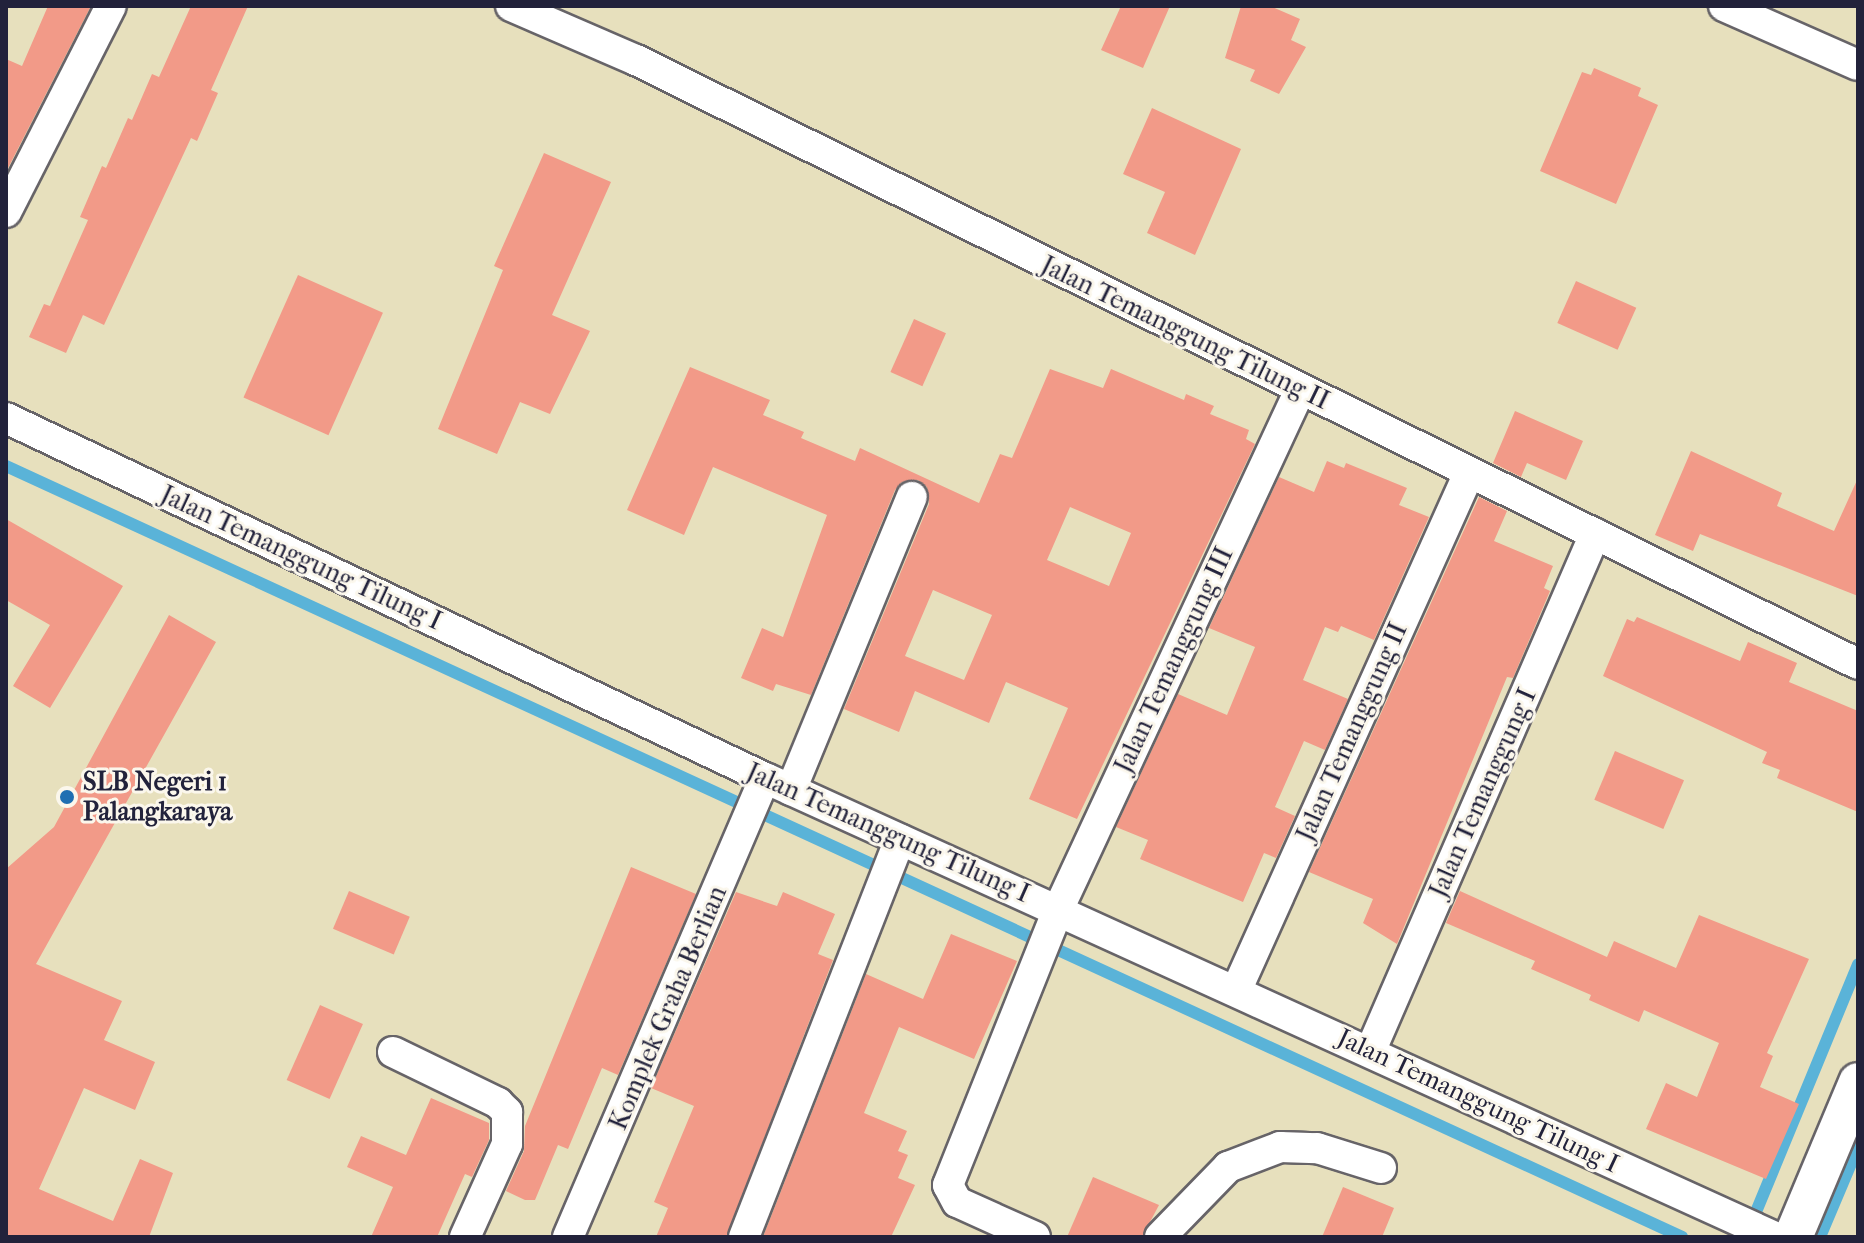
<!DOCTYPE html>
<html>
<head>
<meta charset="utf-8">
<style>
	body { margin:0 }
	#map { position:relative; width:1864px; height:1243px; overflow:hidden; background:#e7e0bd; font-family:"IM FELL French Canon",serif }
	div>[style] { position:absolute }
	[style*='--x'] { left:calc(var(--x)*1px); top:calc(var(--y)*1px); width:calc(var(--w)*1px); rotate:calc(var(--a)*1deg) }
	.stream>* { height:12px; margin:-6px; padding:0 6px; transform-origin:6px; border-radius:6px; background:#5ab3d8 }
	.building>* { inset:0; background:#f29a88; transform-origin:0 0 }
	.roads { filter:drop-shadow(2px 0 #676468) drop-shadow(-2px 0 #676468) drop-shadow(0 2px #676468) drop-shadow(0 -2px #676468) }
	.minor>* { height:30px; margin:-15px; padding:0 15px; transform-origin:15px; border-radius:15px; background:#fff }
	.tertiary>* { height:38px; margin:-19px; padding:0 19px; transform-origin:19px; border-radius:19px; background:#fff }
	.dots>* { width:22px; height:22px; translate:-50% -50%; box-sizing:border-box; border:4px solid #fbf7ec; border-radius:50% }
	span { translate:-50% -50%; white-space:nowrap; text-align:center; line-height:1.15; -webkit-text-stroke:6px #fbf7ec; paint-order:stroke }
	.street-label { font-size:26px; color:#22223b }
	.poi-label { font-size:26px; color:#22223b; font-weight:700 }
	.left { translate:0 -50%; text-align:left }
	.frame { position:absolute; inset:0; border:8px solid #22223b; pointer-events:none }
</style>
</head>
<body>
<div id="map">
	<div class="stream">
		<i style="--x:6;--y:466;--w:1845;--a:24.7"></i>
		<i style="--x:1751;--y:1224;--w:281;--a:-67.6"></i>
		<i style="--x:1820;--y:1237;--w:98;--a:-67.1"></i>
	</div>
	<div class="building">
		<i style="clip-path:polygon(48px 6px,91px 6px,6px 172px,6px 59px,22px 66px)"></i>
		<i style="clip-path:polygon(191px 6px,248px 6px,211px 90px,218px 93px,197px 141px,191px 138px,104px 325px,83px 315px,66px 353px,29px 337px,44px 304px,50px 306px,88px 220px,80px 217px,102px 166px,106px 168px,128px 118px,132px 120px,152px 74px,159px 77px)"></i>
		<i style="clip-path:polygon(1121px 6px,1170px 6px,1143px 68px,1101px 50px)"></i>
		<i style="clip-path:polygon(1241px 6px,1270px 6px,1300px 19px,1291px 40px,1306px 47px,1279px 94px,1250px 81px,1255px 70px,1225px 58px)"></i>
		<i style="clip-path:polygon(1594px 68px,1641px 88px,1638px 96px,1658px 105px,1616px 204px,1540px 171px,1582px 72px,1591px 75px)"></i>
		<i style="clip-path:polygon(1152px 108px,1241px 149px,1195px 255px,1147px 233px,1165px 192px,1123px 174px)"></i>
		<i style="clip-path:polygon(544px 153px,611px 182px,552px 315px,590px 331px,550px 414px,520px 402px,497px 454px,438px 429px,503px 270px,494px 266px)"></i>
		<i style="left:298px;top:275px;width:93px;height:134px;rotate:24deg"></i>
		<i style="left:1576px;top:281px;width:66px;height:46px;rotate:24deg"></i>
		<i style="left:914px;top:319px;width:35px;height:58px;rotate:24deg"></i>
		<i style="clip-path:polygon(evenodd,690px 367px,770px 400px,763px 415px,804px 432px,801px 438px,855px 461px,860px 448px,979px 503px,1000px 454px,1012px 458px,1050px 369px,1103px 388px,1111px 369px,1184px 400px,1186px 394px,1214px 406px,1210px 414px,1249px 430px,1246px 439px,1255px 444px,1077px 819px,1029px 799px,1068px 708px,1006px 682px,989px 723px,915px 691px,899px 732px,844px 709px,929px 504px,927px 487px,918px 480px,902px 482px,895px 490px,811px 695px,776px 684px,773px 691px,741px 678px,762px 628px,783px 637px,827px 515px,713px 467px,684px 535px,627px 510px,690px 367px,1070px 507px,1131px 533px,1109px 586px,1047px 560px,1070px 507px,690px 367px,933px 590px,992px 615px,964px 680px,905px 656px,933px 590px)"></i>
		<i style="clip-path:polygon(1515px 411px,1583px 441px,1566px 480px,1527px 463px,1521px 477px,1493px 463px)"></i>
		<i style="clip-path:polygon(1691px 451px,1782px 493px,1777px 506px,1834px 531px,1858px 478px,1858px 596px,1700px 534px,1693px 551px,1655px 535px)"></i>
		<i style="clip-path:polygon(1327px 461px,1344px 468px,1346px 463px,1407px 488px,1399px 505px,1429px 517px,1374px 640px,1341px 626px,1338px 632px,1325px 627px,1303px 680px,1348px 699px,1325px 750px,1304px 741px,1275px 807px,1295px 816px,1276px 858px,1264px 853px,1243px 902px,1140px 859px,1148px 840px,1116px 827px,1178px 694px,1227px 715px,1255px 647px,1209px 628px,1279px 477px,1314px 492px)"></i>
		<i style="clip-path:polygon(1479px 497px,1507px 511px,1494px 541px,1553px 566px,1544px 588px,1550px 591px,1513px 678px,1507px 677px,1397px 944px,1363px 923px,1373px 899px,1309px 872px)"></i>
		<i style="clip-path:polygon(6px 519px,123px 586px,50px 708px,13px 686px,50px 625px,6px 600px)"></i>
		<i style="clip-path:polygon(169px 615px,216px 642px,36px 964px,122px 1001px,104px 1040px,155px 1062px,135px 1110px,84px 1088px,39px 1189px,113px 1221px,140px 1159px,173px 1173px,149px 1237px,6px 1237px,6px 869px,54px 827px)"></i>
		<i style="clip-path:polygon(1637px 617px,1740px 661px,1748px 642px,1797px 663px,1789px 682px,1858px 711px,1858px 812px,1777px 778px,1780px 770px,1762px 763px,1767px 752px,1603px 676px,1627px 619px,1634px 622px)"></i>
		<i style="left:1615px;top:751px;width:75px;height:53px;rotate:23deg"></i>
		<i style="clip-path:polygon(631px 867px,696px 894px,618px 1075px,602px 1068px,568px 1149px,558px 1145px,535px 1200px,525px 1200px,506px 1191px,524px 1151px,525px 1126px)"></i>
		<i style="left:349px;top:891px;width:66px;height:41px;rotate:23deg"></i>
		<i style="clip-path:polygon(1460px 891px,1607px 957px,1614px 941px,1676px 968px,1699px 915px,1809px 959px,1767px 1053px,1773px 1056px,1760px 1087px,1799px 1104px,1766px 1179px,1646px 1129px,1666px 1083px,1697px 1097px,1719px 1043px,1644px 1010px,1639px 1022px,1589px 1000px,1591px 995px,1531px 969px,1535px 961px,1446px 923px)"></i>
		<i style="clip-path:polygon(736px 892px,777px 906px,783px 892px,835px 914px,818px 954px,833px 960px,726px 1237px,656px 1237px,668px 1208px,654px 1202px,694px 1106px,651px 1088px)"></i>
		<i style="clip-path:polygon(951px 934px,1017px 961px,974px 1059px,899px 1027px,864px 1113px,907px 1131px,898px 1151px,908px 1155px,898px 1178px,915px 1185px,891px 1237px,763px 1237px,866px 974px,923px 999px)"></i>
		<i style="left:320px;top:1005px;width:47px;height:82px;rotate:24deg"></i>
		<i style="clip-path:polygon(431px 1098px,489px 1123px,489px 1140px,472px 1177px,465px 1174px,437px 1237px,371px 1237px,393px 1187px,347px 1167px,361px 1136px,406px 1155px)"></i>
		<i style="clip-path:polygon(1093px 1177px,1159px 1205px,1142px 1237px,1067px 1237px)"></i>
		<i style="clip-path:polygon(1343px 1187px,1394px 1208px,1382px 1237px,1322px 1237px)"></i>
	</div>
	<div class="roads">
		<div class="minor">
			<i style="--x:511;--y:6;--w:136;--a:23.4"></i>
			<i style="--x:636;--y:60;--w:1363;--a:26.3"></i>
			<i style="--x:1724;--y:6;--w:146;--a:23.8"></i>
			<i style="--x:6;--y:212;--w:231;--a:-63"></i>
			<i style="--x:6;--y:418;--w:840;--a:25.38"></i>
			<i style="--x:765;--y:778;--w:1109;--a:24.44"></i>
			<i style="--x:791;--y:790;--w:317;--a:-67.6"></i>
			<i style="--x:1236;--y:991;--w:568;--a:-65.78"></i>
			<i style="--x:393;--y:1052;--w:117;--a:25.9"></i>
			<i style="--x:498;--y:1103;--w:13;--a:45"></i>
			<i style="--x:507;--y:1112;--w:32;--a:90"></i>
			<i style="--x:507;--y:1144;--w:102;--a:114.3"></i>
			<i style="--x:1370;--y:1052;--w:565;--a:-66.52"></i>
			<i style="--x:568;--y:1237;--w:499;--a:-66.8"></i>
			<i style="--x:744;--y:1237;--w:427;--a:-68.6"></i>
			<i style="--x:1035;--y:1237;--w:85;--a:-155.8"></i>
			<i style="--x:957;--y:1202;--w:19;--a:-118"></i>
			<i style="--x:948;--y:1185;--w:296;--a:-68.2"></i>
			<i style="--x:1058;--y:910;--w:574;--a:-65.04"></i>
			<i style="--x:1160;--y:1237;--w:98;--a:-45.8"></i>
			<i style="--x:1228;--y:1167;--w:56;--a:-21"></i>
			<i style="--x:1280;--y:1147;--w:37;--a:2"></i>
			<i style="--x:1317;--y:1148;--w:67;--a:17.4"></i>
		</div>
		<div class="tertiary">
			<i style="--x:1793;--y:1237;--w:168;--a:-67.2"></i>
		</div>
	</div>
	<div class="dots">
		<i style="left:67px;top:797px;background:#1f6fb2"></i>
	</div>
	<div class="street-label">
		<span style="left:1185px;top:333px;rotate:26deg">Jalan Temanggung Tilung II</span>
		<span style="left:301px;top:558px;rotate:25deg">Jalan Temanggung Tilung I</span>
		<span style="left:1174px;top:660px;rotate:-65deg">Jalan Temanggung III</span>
		<span style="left:1352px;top:732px;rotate:-66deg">Jalan Temanggung II</span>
		<span style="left:1483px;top:793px;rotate:-66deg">Jalan Temanggung I</span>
		<span style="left:888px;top:833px;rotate:24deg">Jalan Temanggung Tilung I</span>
		<span style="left:668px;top:1008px;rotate:-67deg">Komplek Graha Berlian</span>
		<span style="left:1478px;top:1101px;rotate:25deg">Jalan Temanggung Tilung I</span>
	</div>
	<div class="poi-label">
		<span class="left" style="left:83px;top:797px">SLB Negeri 1<br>Palangkaraya</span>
	</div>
	<div class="frame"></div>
</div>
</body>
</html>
